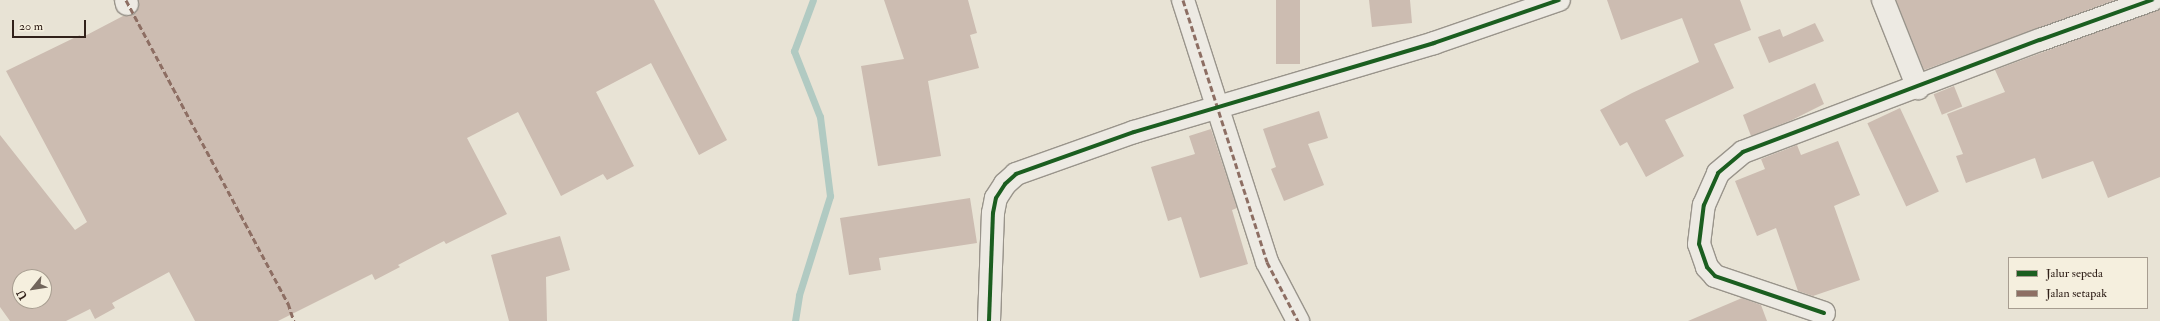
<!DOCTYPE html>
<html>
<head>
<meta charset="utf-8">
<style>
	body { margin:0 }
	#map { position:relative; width:2160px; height:321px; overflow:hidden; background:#e8e3d5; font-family:"IM FELL Double Pica",serif }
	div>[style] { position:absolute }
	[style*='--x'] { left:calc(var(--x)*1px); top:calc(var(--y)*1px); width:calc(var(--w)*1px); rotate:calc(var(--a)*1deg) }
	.stream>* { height:7px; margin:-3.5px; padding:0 3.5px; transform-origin:3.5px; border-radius:3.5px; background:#b1cac2 }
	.building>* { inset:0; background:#ccbcb1; transform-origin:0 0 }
	.roads { filter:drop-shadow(1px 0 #99948b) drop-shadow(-1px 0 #99948b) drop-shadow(0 1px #99948b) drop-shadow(0 -1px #99948b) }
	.street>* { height:22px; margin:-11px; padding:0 11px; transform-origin:11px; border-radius:11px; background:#edeae3 }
	.quiet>* { height:3px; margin-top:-1.5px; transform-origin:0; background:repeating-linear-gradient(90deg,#8d6e63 0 6px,transparent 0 9px) }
	.cycleway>* { height:4px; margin:-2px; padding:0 2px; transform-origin:2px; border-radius:2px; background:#1b5e20 }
	span { translate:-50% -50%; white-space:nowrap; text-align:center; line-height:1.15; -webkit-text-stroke:4px #f5efde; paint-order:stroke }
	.legend { position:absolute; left:2008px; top:257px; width:140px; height:52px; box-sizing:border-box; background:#f5efde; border:1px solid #a79d90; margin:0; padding:5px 7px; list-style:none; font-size:12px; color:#31211a }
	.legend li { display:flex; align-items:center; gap:8px; height:20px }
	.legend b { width:20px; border:1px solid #a79d90 }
	.north { position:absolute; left:12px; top:269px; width:40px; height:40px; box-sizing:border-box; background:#f5efde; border:1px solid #a79d90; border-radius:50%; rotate:240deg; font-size:11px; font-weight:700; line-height:16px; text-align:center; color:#31211a }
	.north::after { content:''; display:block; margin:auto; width:14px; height:18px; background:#71655b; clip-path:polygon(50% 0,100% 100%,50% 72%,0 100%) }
	.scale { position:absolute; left:12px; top:20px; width:74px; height:18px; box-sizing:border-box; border:2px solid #31211a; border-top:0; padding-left:5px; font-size:12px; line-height:14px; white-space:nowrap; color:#31211a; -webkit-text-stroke:3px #f5efde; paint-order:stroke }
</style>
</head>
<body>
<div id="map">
	<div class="stream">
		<i style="--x:795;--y:321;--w:26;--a:-81"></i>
		<i style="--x:799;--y:295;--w:104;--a:-72.6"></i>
		<i style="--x:830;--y:196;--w:80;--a:-97.2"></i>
		<i style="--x:820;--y:117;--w:71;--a:-111.5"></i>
		<i style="--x:794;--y:51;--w:54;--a:-69.6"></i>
	</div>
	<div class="building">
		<i style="clip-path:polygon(evenodd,139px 0,654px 0,727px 140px,699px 155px,651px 63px,596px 92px,634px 166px,607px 180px,603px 174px,561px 196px,518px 112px,467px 138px,507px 214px,446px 244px,444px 241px,398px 265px,400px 267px,375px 280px,372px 274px,278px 321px,195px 321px,169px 272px,112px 303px,115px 308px,95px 319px,90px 309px,66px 321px,10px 321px,0 307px,0 135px,75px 230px,87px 222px,6px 71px,80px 35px,81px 38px,123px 16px,130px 16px,139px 8px,139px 0,20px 277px,44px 277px,44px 301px,20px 301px,20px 277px)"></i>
		<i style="clip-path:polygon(884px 0,968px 0,977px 33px,970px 35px,979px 68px,928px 81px,941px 156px,878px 166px,861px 66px,904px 59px)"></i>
		<i style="left:1276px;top:0;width:24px;height:64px"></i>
		<i style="clip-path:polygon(1369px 0,1410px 0,1412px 23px,1372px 27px)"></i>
		<i style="clip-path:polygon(1607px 0,1740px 0,1751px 30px,1714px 44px,1734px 88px,1665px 120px,1684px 156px,1646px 177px,1627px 142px,1620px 146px,1600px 110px,1632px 93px,1699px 62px,1682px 18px,1621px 40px)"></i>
		<i style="clip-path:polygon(1896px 0,2115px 0,1924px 70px)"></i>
		<i style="clip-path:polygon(2160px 9px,2160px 177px,2108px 198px,2093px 161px,2042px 179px,2035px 158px,1966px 183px,1956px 156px,1963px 154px,1947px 114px,2005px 92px,1995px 70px)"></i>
		<i style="clip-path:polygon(1815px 23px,1824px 41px,1769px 63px,1758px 37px,1780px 29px,1783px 37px)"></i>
		<i style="clip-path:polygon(1815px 83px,1824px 104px,1792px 120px,1751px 136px,1743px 115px)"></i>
		<i style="left:1954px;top:86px;width:22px;height:22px;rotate:68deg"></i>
		<i style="left:1900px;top:108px;width:92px;height:36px;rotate:65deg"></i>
		<i style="clip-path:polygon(1319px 111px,1328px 138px,1308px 144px,1324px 185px,1284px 201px,1271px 169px,1276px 167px,1263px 129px)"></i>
		<i style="clip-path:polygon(1211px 129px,1237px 208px,1232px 210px,1248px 264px,1200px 278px,1181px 217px,1168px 221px,1151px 167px,1195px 154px,1189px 136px)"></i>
		<i style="clip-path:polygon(1838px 141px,1860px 195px,1834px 206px,1860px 280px,1813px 296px,1798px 291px,1776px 228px,1757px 236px,1735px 181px,1765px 169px,1761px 159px,1797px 145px,1801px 155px)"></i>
		<i style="clip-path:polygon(970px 198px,977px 243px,879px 258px,881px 270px,849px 275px,840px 218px)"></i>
		<i style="clip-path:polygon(560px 236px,570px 270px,546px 277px,547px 321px,509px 321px,491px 255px)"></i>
		<i style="clip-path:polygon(1742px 298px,1761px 305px,1767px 321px,1688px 321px)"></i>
	</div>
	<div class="roads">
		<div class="street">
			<i style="--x:126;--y:0;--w:4;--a:76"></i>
			<i style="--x:1183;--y:0;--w:275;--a:72.2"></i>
			<i style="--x:1267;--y:262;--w:67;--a:62.3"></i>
			<i style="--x:1883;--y:0;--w:95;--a:68.3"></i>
			<i style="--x:1824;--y:313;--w:115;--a:-161.3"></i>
			<i style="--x:1715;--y:276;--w:12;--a:-132"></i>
			<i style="--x:1707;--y:267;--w:24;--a:-109"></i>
			<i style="--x:1699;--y:244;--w:39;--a:-83"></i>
			<i style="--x:1704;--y:205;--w:35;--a:-66"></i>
			<i style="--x:1718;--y:173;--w:33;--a:-40"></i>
			<i style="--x:1743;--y:152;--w:317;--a:-20.7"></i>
			<i style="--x:2040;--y:40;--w:119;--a:-19.7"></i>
			<i style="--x:989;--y:321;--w:108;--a:-87.9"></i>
			<i style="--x:993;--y:213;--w:15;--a:-79"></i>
			<i style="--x:996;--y:198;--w:17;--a:-57"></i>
			<i style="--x:1005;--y:184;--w:15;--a:-42"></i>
			<i style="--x:1016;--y:174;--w:125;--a:-19.6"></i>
			<i style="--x:1134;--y:132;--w:313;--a:-16.5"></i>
			<i style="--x:1434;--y:43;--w:132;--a:-19"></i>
		</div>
	</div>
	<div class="quiet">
		<i style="--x:126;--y:0;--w:344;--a:61.9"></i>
		<i style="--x:288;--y:303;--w:19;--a:72"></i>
		<i style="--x:1183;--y:0;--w:275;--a:72.2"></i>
		<i style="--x:1267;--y:262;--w:67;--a:62.3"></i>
	</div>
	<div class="cycleway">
		<i style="--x:1824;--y:313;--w:115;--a:-161.3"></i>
		<i style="--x:1715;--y:276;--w:12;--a:-132"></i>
		<i style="--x:1707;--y:267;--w:24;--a:-109"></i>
		<i style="--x:1699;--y:244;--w:39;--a:-83"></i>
		<i style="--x:1704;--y:205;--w:35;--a:-66"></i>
		<i style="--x:1718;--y:173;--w:33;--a:-40"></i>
		<i style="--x:1743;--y:152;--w:317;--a:-20.7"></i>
		<i style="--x:2040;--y:40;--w:119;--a:-19.7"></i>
		<i style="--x:989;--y:321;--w:108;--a:-87.9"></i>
		<i style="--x:993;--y:213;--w:15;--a:-79"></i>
		<i style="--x:996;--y:198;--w:17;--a:-57"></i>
		<i style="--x:1005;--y:184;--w:15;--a:-42"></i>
		<i style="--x:1016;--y:174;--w:125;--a:-19.6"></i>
		<i style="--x:1134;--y:132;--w:313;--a:-16.5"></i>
		<i style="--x:1434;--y:43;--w:132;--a:-19"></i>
	</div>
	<ul class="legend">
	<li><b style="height:5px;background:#1b5e20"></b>Jalur sepeda</li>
	<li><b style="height:5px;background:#8d6e63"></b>Jalan setapak</li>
	</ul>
	<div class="north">U</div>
	<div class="scale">20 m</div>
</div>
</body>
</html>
